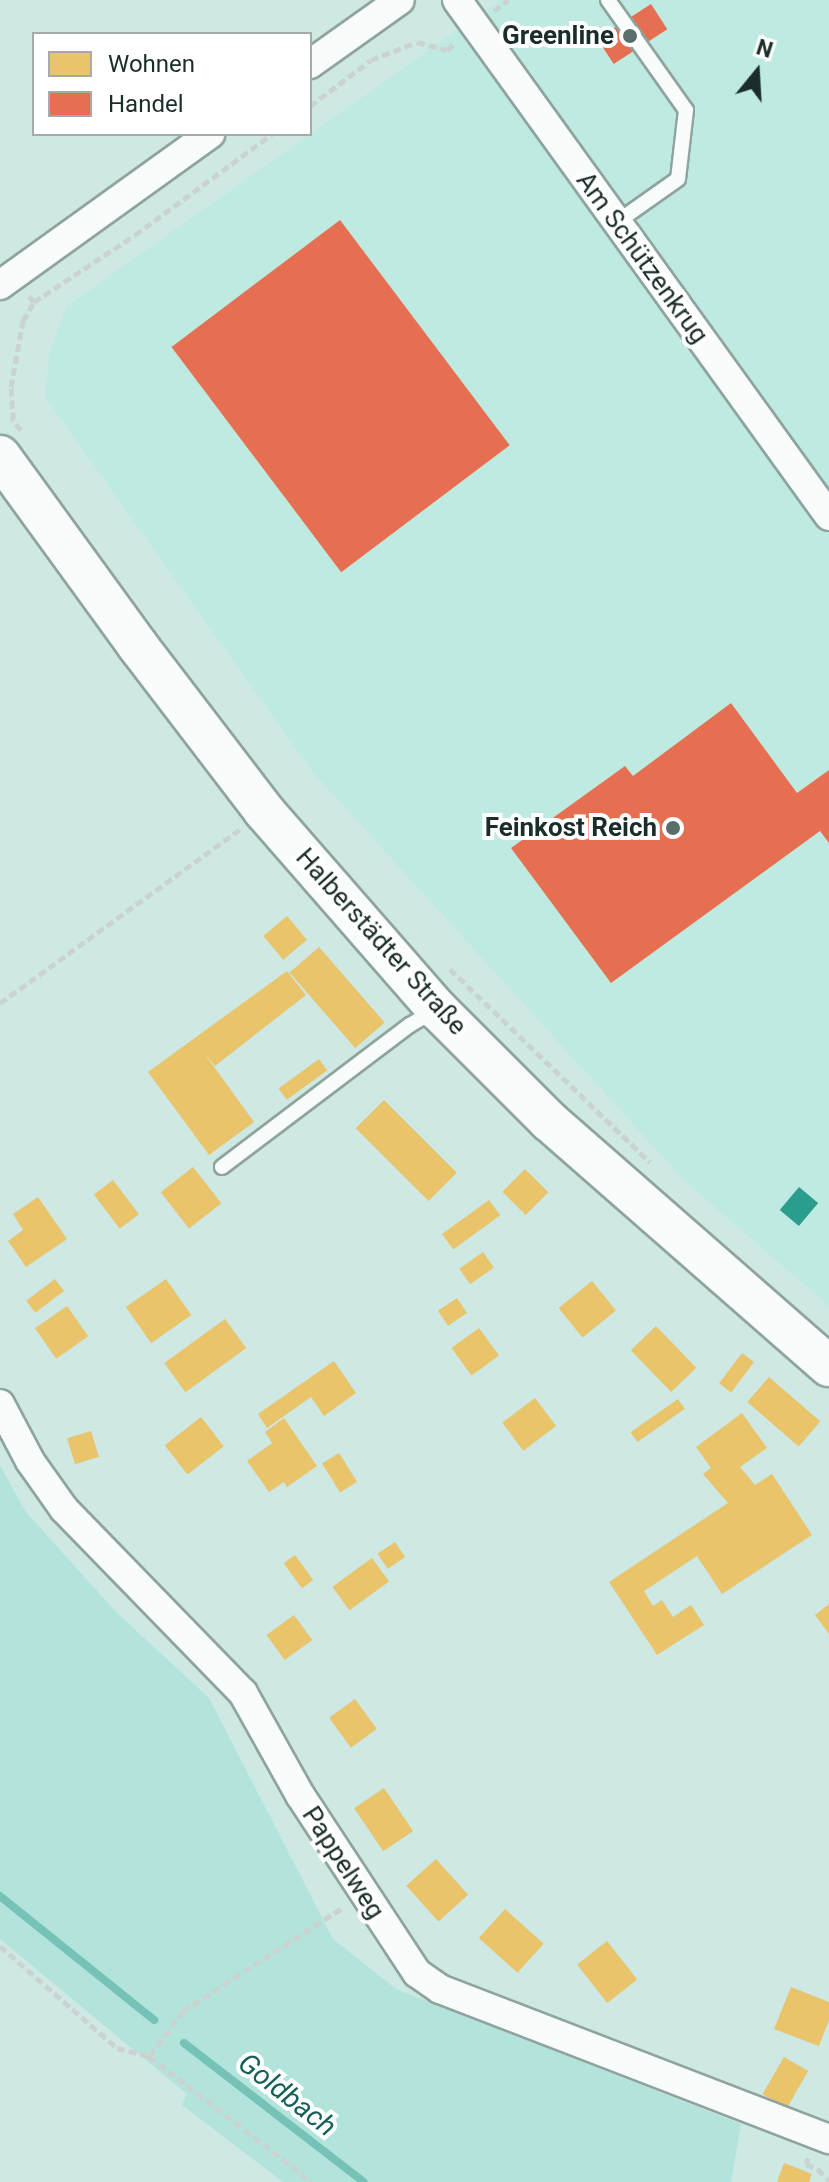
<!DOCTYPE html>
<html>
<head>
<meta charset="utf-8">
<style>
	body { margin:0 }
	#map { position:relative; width:829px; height:2182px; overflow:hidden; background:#cee8e3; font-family:Roboto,sans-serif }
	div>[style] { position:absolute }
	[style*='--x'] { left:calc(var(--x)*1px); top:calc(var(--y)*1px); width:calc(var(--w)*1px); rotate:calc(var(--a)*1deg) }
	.built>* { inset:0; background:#bfeae1 }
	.green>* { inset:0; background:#b2e4db }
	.homes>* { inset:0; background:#e9c46a; transform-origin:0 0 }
	.shops>* { inset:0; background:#e76f51; transform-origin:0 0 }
	.schools>* { inset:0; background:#2a9d8f; transform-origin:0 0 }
	.stream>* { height:8px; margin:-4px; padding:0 4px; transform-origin:4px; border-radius:4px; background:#76c2b6 }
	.path>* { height:5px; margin-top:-2.5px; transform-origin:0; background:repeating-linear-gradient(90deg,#cbd3d1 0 8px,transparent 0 12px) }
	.roads { filter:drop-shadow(2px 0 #8fa39f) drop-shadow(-2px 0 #8fa39f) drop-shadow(0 2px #8fa39f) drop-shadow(0 -2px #8fa39f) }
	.lane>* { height:14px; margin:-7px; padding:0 7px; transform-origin:7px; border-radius:7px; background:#f8fcfb }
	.street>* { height:28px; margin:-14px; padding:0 14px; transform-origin:14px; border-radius:14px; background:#f8fcfb }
	.secondary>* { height:40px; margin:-20px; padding:0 20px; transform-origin:20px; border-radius:20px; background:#f8fcfb }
	.dots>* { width:22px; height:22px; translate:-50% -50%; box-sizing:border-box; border:4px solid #fff; border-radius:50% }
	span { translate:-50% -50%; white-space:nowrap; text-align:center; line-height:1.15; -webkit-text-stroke:8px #fff; paint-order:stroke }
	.poi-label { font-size:26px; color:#1b2d2a; font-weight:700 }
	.right { translate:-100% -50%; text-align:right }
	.street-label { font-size:26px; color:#1b2d2a }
	.water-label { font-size:28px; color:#136157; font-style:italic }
	.legend { position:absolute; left:32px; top:32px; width:280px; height:104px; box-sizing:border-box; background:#fff; border:2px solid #a4abaa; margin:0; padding:10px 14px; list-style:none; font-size:24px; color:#1b2d2a }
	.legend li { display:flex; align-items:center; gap:16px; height:40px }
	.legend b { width:40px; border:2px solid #a4abaa }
	.north { position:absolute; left:717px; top:32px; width:80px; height:80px; -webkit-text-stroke:6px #fff; paint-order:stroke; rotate:18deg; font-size:22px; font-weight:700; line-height:32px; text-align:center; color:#1b2d2a }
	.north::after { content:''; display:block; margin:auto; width:28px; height:36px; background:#1b2d2a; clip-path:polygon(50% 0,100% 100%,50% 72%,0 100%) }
</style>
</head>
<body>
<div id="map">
	<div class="built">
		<i style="clip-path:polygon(500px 0,829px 0,829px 1306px,684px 1180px,312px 771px,45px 397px,50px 350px,67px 306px)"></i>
	</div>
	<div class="green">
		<i style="clip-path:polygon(0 1465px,25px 1511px,116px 1612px,209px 1698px,333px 1939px,396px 1989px,741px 2124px,731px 2182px,283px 2182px,182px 2105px,187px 2094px,0 1939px)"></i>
	</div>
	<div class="homes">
		<i style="left:287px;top:916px;width:31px;height:31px;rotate:50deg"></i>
		<i style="left:319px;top:947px;width:100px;height:39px;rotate:49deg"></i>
		<i style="clip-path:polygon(287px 971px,306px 995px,215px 1066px,204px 1053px,254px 1122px,209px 1155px,148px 1072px)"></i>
		<i style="left:319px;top:1059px;width:14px;height:50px;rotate:54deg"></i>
		<i style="left:384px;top:1100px;width:103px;height:40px;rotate:45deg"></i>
		<i style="left:193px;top:1167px;width:46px;height:41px;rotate:52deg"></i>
		<i style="left:525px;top:1169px;width:33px;height:32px;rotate:45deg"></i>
		<i style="left:113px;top:1180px;width:43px;height:24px;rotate:53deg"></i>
		<i style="clip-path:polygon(38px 1197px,67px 1239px,26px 1267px,8px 1241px,23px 1230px,13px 1214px)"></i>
		<i style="left:489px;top:1200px;width:19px;height:58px;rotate:54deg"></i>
		<i style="left:483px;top:1252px;width:19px;height:29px;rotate:55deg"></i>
		<i style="left:55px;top:1279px;width:15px;height:36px;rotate:53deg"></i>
		<i style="left:166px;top:1279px;width:44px;height:49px;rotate:55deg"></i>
		<i style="left:592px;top:1281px;width:38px;height:43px;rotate:51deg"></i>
		<i style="left:457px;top:1298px;width:18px;height:23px;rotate:56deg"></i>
		<i style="left:67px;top:1306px;width:37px;height:39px;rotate:55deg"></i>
		<i style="left:225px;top:1319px;width:36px;height:75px;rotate:54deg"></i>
		<i style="left:656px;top:1326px;width:58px;height:35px;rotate:46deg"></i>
		<i style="left:479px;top:1328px;width:34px;height:34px;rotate:54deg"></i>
		<i style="left:742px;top:1353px;width:15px;height:38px;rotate:37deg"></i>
		<i style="clip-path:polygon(334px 1361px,356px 1393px,324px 1416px,311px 1397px,267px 1428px,258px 1414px)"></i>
		<i style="left:769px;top:1377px;width:68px;height:33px;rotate:41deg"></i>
		<i style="left:535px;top:1398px;width:35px;height:41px;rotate:53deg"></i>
		<i style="left:678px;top:1399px;width:12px;height:58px;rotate:55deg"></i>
		<i style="clip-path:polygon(742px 1413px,767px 1448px,740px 1467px,755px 1485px,772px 1474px,812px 1535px,722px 1594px,697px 1556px,644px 1591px,653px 1606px,662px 1600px,673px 1617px,691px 1605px,704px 1625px,657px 1655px,609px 1582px,728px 1503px,703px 1474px,711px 1468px,696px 1447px)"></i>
		<i style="left:201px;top:1417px;width:37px;height:46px;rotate:52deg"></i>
		<i style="clip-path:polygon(284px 1418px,317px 1466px,287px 1487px,284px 1482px,269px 1492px,247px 1461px,272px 1443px,265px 1432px)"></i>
		<i style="left:91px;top:1431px;width:27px;height:25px;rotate:73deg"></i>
		<i style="left:339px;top:1453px;width:34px;height:20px;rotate:58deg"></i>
		<i style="left:395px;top:1542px;width:18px;height:21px;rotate:56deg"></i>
		<i style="left:295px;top:1555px;width:31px;height:14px;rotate:54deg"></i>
		<i style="left:372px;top:1558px;width:29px;height:49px;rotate:54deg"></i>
		<i style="clip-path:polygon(829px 1604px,829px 1634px,815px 1615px)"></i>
		<i style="left:294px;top:1615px;width:31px;height:34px;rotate:54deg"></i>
		<i style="left:355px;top:1699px;width:37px;height:32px;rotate:54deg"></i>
		<i style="left:384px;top:1788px;width:52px;height:36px;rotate:56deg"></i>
		<i style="left:436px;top:1859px;width:48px;height:40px;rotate:48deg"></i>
		<i style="left:505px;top:1909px;width:52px;height:39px;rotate:42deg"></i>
		<i style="left:607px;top:1941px;width:49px;height:38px;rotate:52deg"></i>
		<i style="clip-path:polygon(791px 1987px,829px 2002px,829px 2020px,819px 2046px,774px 2029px)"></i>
		<i style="left:784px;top:2057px;width:28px;height:43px;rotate:30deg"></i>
		<i style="clip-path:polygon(784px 2163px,812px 2174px,809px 2182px,777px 2182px)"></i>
	</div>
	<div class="shops">
		<i style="left:651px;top:4px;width:30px;height:64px;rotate:57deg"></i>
		<i style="left:340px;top:220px;width:282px;height:211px;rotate:53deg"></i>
		<i style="clip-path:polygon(731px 703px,797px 793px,829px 770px,829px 843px,820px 831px,611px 983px,511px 848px,625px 766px,633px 776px)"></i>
	</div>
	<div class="schools">
		<i style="left:799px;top:1187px;width:25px;height:30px;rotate:40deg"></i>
	</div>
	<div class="stream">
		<i style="--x:0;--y:1896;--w:198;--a:38.8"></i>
		<i style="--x:184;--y:2043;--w:227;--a:37.7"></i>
	</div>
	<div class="path">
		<i style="--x:494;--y:11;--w:18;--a:-38"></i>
		<i style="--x:310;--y:106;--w:76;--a:-37"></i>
		<i style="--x:371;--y:60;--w:49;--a:-21.4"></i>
		<i style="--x:417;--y:42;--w:31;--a:15"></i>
		<i style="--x:447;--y:50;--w:11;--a:-41"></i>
		<i style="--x:34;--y:302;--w:121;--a:-33.6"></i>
		<i style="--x:135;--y:235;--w:170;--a:-36.4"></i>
		<i style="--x:21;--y:430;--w:13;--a:-129"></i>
		<i style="--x:13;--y:420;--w:33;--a:-93"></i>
		<i style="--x:11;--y:387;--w:67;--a:-79.7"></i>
		<i style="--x:23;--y:321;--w:22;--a:-60"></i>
		<i style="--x:34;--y:302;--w:8;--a:-130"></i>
		<i style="--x:450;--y:969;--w:278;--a:44"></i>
		<i style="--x:0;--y:1003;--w:296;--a:-35.9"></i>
		<i style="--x:0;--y:1946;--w:155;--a:41.1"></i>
		<i style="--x:117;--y:2048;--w:33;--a:14"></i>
		<i style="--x:149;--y:2056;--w:206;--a:37.7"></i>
		<i style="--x:150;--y:2056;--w:56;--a:-53.7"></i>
		<i style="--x:183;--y:2011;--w:189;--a:-32.9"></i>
		<i style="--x:808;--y:2158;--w:6;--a:108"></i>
		<i style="--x:806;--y:2164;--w:13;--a:23"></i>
		<i style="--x:818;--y:2169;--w:16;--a:47"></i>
	</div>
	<div class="roads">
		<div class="lane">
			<i style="--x:608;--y:0;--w:135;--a:54.7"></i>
			<i style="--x:686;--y:110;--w:69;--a:96.6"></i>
			<i style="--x:678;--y:179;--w:75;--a:144.8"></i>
			<i style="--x:222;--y:1167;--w:236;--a:-37.1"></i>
			<i style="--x:410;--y:1025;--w:27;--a:-31"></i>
		</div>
		<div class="street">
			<i style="--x:457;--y:0;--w:636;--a:54.21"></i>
			<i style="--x:310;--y:64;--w:110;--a:-35.4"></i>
			<i style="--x:0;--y:285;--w:259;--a:-35.7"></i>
			<i style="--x:0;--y:1404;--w:64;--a:62.2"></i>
			<i style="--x:30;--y:1461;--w:59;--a:54.7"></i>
			<i style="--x:64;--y:1509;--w:257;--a:45.8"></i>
			<i style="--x:243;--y:1693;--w:117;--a:60.8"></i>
			<i style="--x:300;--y:1795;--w:213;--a:56.7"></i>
			<i style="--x:417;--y:1973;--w:28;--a:35"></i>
			<i style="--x:440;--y:1989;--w:417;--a:21.1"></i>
		</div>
		<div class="secondary">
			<i style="--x:0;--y:456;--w:235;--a:54"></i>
			<i style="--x:138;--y:646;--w:208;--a:52.6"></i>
			<i style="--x:264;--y:811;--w:263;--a:48.9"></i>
			<i style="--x:437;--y:1009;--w:158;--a:45"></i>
			<i style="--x:549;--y:1121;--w:372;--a:41.2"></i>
		</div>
	</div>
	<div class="dots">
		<i style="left:630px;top:36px;background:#5a6e6b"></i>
		<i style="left:673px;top:828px;background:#5a6e6b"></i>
	</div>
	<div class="poi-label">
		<span class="right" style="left:614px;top:36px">Greenline</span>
		<span class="right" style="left:657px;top:828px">Feinkost Reich</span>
	</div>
	<div class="street-label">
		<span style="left:642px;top:258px;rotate:54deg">Am Schützenkrug</span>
		<span style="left:381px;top:942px;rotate:48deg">Halberstädter Straße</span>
		<span style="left:343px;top:1863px;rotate:57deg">Pappelweg</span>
	</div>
	<div class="water-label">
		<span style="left:287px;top:2095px;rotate:38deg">Goldbach</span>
	</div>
	<ul class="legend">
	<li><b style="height:22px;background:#e9c46a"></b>Wohnen</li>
	<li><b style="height:22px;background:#e76f51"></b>Handel</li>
	</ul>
	<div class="north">N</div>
</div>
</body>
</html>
